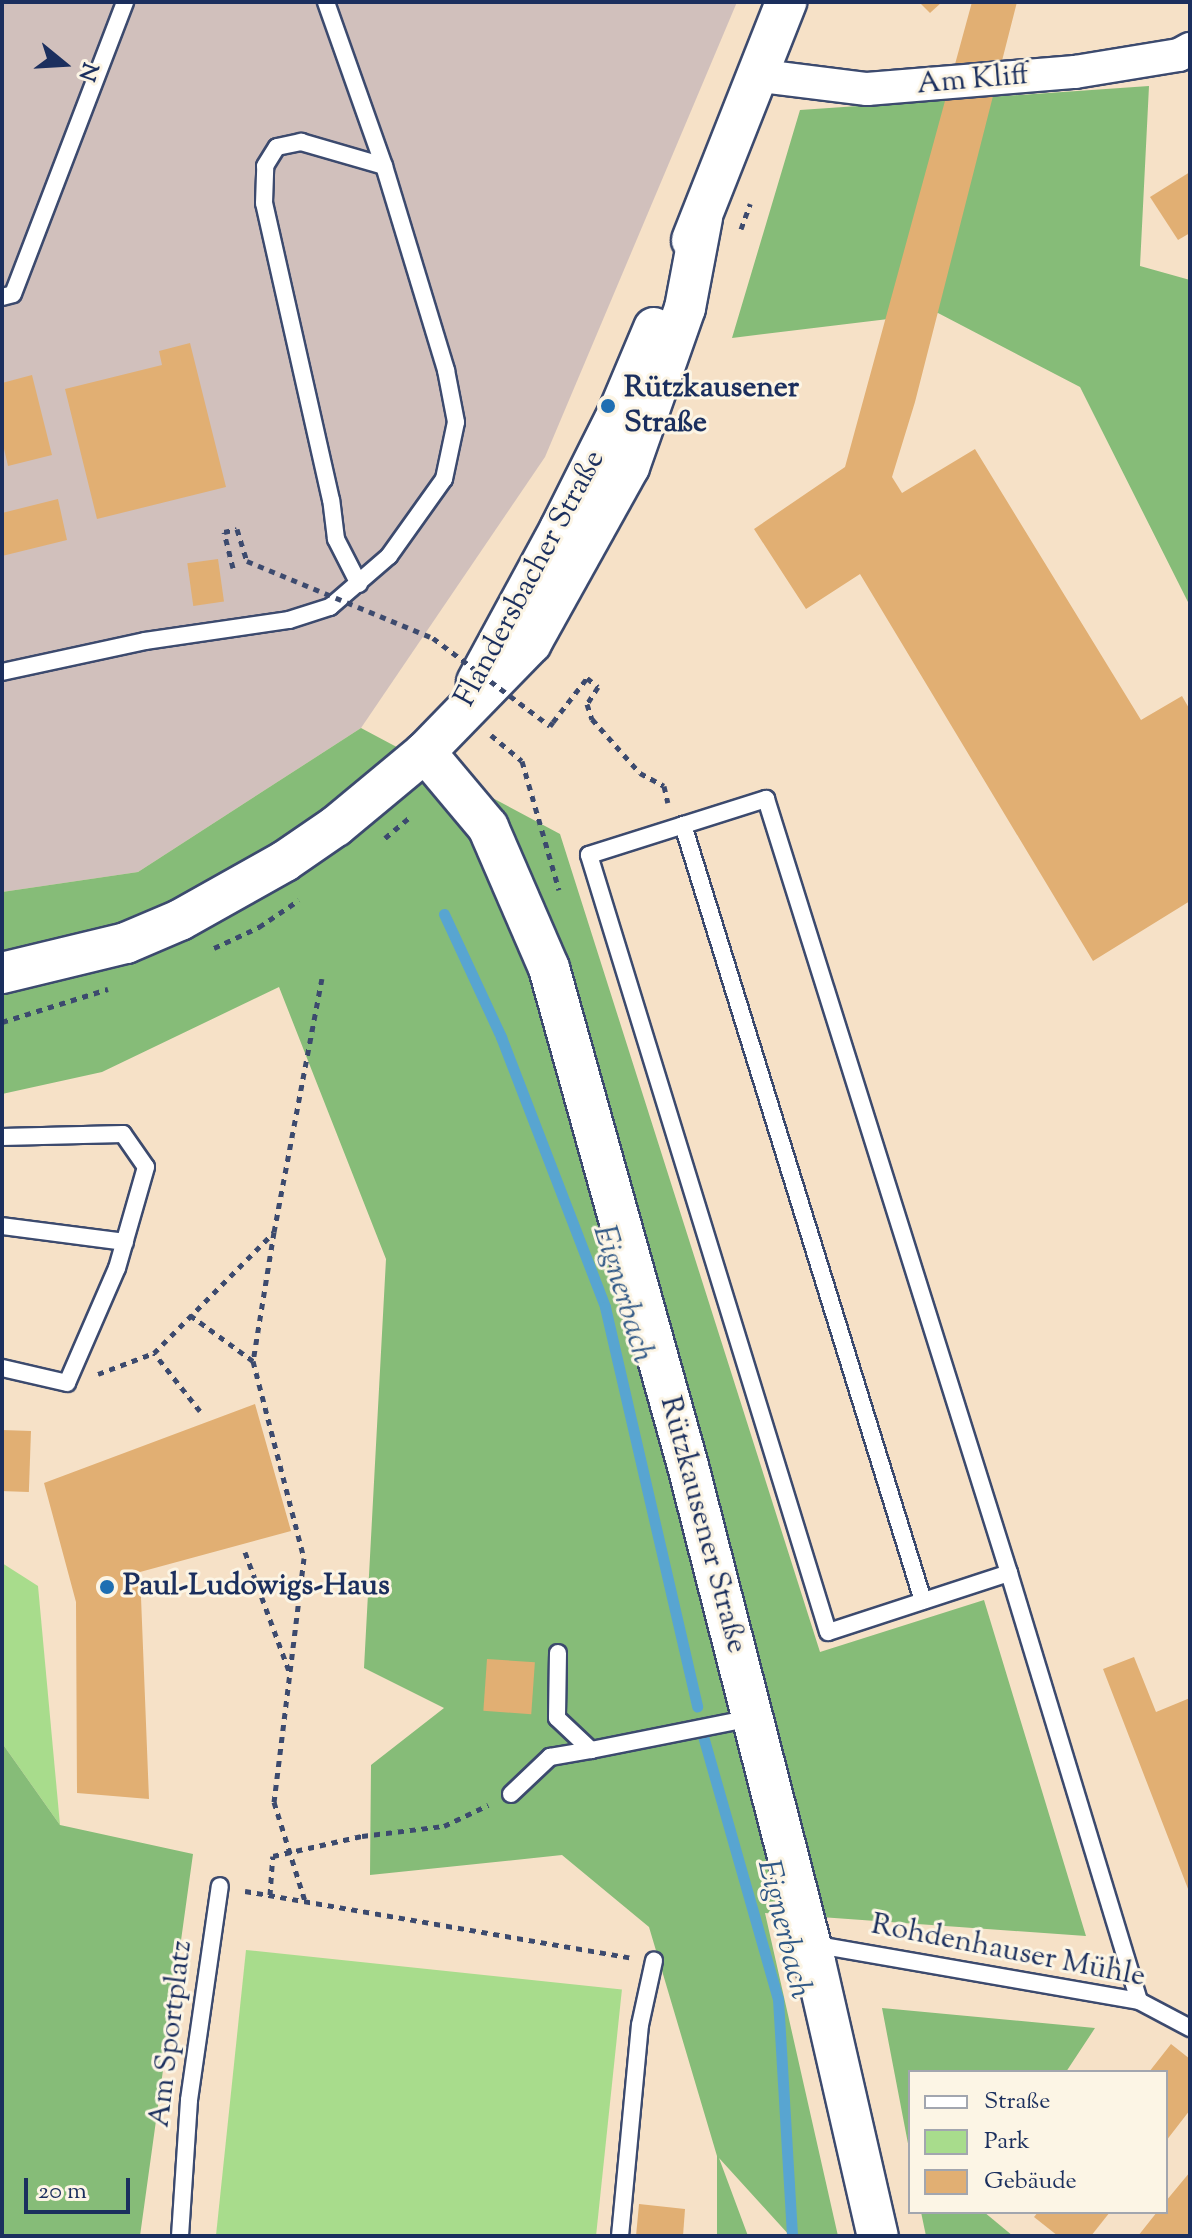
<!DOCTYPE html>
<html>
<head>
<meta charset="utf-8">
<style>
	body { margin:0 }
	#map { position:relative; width:1192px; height:2238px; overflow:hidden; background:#f6e1c7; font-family:"Sorts Mill Goudy",serif }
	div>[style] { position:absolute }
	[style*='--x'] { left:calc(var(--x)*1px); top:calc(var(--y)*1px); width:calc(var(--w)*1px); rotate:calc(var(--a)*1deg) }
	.industrial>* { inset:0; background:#d1c0bc }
	.green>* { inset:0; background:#a8dc8c; transform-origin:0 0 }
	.forest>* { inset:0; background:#86bc78 }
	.stream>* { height:11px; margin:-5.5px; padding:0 5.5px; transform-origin:5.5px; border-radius:5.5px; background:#58a5d1 }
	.building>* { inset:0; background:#e1af73; transform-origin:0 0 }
	.path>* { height:5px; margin-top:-2.5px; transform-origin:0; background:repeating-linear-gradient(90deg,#3c4a6e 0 6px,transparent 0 12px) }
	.roads { filter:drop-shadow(2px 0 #3c4a6e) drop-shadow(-2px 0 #3c4a6e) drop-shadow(0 2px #3c4a6e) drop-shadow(0 -2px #3c4a6e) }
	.service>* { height:16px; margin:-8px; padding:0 8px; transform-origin:8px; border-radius:8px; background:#fff }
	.minor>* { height:32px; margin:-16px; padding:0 16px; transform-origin:16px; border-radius:16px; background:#fff }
	.tertiary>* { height:40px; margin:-20px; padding:0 20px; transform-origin:20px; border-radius:20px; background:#fff }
	.path-bridge>* { height:5px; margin-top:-2.5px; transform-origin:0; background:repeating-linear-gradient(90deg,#3c4a6e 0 6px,transparent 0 12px) }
	.dots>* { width:22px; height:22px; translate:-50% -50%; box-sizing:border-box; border:4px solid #fcf5e5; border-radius:50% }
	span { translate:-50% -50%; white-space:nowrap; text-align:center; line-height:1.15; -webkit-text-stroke:6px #fcf5e5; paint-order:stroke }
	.street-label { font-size:30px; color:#1b2f5e }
	.poi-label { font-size:30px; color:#1b2f5e; font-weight:700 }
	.left { translate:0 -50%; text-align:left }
	.water-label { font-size:32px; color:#305886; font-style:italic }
	.frame { position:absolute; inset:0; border:4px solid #1b2f5e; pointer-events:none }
	.legend { position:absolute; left:908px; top:2070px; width:260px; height:144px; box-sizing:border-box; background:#fcf5e5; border:2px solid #a2a6af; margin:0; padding:10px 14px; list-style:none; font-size:24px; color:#1b2f5e }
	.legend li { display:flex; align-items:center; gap:16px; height:40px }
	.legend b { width:40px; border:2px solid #a2a6af }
	.north { position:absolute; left:24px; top:24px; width:80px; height:80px; -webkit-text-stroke:6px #fcf5e5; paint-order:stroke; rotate:108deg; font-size:22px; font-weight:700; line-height:32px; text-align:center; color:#1b2f5e }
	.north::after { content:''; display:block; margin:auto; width:28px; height:36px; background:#1b2f5e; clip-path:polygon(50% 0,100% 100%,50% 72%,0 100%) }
	.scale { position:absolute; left:24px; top:2178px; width:106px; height:36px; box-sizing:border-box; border:4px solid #1b2f5e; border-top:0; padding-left:10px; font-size:24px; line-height:28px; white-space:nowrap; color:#1b2f5e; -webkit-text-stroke:6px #fcf5e5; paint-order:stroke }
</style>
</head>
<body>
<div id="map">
	<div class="industrial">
		<i style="clip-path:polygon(2px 2px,737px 2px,545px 457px,361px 728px,138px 872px,2px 892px)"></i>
	</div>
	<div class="green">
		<i style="clip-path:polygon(2px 1563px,38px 1586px,60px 1825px,2px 1743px)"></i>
		<i style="left:246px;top:1950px;width:378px;height:287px;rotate:6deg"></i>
	</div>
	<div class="forest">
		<i style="clip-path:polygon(1149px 86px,1140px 266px,1190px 280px,1190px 606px,1080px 387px,938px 313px,732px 338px,800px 110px)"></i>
		<i style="clip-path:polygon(361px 728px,560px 834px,820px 1652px,984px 1600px,1086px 1936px,765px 1913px,838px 2236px,790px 2236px,719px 2158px,748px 2236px,717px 2236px,717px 2156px,649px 1927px,562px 1855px,370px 1875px,371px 1765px,444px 1708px,364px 1668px,386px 1259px,279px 987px,102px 1072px,2px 1094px,2px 892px,138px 872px)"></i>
		<i style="clip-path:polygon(2px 1743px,60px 1825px,193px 1854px,140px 2236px,2px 2236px)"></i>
		<i style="clip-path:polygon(882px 2008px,1095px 2028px,1066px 2072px,910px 2072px,910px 2154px)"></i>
		<i style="clip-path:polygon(921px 2212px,984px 2212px,1013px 2236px,926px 2236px)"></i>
	</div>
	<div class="stream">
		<i style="--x:444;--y:914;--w:136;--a:65.1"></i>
		<i style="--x:501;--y:1037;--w:289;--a:68.9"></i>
		<i style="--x:605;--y:1307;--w:410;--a:77"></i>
		<i style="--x:703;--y:1736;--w:273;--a:74.1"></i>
		<i style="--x:778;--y:1999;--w:237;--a:86.6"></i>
	</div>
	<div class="building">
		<i style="clip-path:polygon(919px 2px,942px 2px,930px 13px)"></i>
		<i style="clip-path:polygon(972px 2px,1017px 2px,915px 402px,892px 477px,902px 493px,975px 449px,1141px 720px,1182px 696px,1190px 710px,1190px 901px,1093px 961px,860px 574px,806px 609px,754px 529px,845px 467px)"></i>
		<i style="clip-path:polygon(1190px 172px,1190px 233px,1178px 240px,1150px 197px)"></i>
		<i style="clip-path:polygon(190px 343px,226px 487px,97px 519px,65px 389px,162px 365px,159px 351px)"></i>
		<i style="clip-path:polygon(32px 375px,52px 455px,8px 466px,2px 440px,2px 383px)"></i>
		<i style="clip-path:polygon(58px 499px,67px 540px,2px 556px,2px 513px)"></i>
		<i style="left:218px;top:559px;width:43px;height:31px;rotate:82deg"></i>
		<i style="clip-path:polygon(255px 1404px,291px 1531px,140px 1572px,149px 1799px,77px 1793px,76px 1602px,44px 1483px)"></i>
		<i style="left:2px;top:1430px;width:29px;height:61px;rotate:2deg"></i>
		<i style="clip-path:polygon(1134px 1657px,1156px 1712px,1190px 1698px,1190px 1894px,1103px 1669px)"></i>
		<i style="left:487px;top:1659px;width:48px;height:52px;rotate:4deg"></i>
		<i style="clip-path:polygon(1171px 2044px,1190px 2059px,1190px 2110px,1166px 2141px,1166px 2072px,1149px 2072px)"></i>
		<i style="clip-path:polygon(1190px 2172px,1190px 2236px,1138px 2236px,1157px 2212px,1166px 2212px,1166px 2201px)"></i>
		<i style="clip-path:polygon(639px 2204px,685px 2209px,683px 2236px,636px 2236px)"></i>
		<i style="clip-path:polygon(1038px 2212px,1110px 2212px,1091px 2236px,1058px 2236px,1034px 2217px)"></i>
	</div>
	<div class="path">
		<i style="--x:741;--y:229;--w:27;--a:-70"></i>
		<i style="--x:233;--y:568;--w:37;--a:-104"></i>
		<i style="--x:224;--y:532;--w:13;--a:-13"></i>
		<i style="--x:237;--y:529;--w:34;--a:73"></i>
		<i style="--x:553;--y:722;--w:56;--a:-52.3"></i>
		<i style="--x:587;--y:678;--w:14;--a:39"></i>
		<i style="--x:598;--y:687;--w:20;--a:123"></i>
		<i style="--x:587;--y:704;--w:16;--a:72"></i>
		<i style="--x:592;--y:719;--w:72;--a:48.4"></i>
		<i style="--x:640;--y:773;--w:27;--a:28"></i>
		<i style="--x:664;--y:786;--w:17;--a:77"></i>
		<i style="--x:491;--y:735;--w:40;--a:40"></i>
		<i style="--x:522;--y:761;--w:134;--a:74"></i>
		<i style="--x:385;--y:838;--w:34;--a:-40"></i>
		<i style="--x:214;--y:948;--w:50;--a:-25"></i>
		<i style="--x:259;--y:927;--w:48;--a:-34"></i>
		<i style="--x:2;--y:1022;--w:111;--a:-17.3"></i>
		<i style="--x:274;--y:1232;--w:131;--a:99.2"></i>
		<i style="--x:253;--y:1361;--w:203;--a:75.5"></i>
		<i style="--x:304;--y:1558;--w:246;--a:97"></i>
		<i style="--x:274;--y:1802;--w:104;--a:72.6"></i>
		<i style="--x:190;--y:1315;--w:78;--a:36.1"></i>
		<i style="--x:98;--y:1374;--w:60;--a:-20.6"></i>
		<i style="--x:200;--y:1411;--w:74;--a:-128.4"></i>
		<i style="--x:154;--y:1353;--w:170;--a:-45.2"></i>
		<i style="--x:274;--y:1232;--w:258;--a:-79.3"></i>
		<i style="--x:245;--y:1552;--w:127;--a:69.7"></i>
		<i style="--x:245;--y:1891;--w:390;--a:9.8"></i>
		<i style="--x:270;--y:1895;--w:39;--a:-86"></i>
		<i style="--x:273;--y:1856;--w:91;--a:-12.7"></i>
		<i style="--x:362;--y:1836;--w:83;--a:-7"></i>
		<i style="--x:444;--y:1826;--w:49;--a:-25.5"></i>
	</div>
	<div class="roads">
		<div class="service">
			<i style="--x:2;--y:297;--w:11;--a:-15"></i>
			<i style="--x:13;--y:294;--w:313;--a:-69"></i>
			<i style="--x:359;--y:584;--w:51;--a:-117.1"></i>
			<i style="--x:336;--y:539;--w:39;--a:-97"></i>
			<i style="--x:331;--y:500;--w:304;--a:-102.7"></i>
			<i style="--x:264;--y:203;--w:37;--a:-88"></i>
			<i style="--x:265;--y:166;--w:22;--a:-58"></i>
			<i style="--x:277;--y:147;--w:25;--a:-12"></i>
			<i style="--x:301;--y:142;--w:86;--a:16.1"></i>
			<i style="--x:2;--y:672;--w:146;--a:-12.2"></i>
			<i style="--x:145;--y:641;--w:146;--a:-8.3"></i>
			<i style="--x:289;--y:620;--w:43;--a:-17.6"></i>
			<i style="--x:330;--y:607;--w:78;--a:-40.8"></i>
			<i style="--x:389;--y:556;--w:95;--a:-54.5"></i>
			<i style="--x:444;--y:479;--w:58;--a:-78.1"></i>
			<i style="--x:456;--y:422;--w:53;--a:-100.9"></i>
			<i style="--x:446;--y:370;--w:213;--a:-106.9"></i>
			<i style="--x:384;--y:166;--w:174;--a:-109.5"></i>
			<i style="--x:683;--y:825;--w:812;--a:72.81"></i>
			<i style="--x:2;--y:1137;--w:121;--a:-1.4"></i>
			<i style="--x:123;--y:1134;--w:40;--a:55.1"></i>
			<i style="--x:146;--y:1167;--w:105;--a:106"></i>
			<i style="--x:117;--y:1268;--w:125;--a:113.5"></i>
			<i style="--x:67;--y:1383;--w:67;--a:-167"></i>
			<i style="--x:2;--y:1226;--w:124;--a:7.4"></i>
			<i style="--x:1009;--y:1573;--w:190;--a:161.9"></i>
			<i style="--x:828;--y:1632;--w:813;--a:-107.1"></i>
			<i style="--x:589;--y:855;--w:186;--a:-17.6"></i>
			<i style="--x:766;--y:799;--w:811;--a:72.57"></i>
			<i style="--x:1009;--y:1573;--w:447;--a:73.1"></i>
			<i style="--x:558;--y:1653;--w:65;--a:90.9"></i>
			<i style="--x:557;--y:1718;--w:47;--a:43.3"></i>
			<i style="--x:591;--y:1750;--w:163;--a:-11.3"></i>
			<i style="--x:511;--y:1794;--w:54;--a:-43.5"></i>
			<i style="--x:550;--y:1757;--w:42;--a:-9.7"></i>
			<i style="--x:812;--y:1944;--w:332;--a:9.9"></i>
			<i style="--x:1139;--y:2001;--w:58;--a:27.9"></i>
			<i style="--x:180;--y:2236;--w:136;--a:-86.2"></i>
			<i style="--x:189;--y:2100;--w:216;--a:-81.8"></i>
			<i style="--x:620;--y:2236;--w:212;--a:-84.6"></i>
			<i style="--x:640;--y:2025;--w:66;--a:-77.7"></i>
		</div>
		<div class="minor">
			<i style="--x:754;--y:75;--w:114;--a:7.1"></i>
			<i style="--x:867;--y:89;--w:209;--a:-4.7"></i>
			<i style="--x:1075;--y:72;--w:105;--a:-9.3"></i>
			<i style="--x:1179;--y:55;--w:13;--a:-29"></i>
		</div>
		<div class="tertiary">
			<i style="--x:692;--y:240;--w:256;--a:-68.4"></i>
			<i style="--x:477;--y:682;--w:174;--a:-61.5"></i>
			<i style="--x:560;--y:529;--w:132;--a:-63.4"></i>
			<i style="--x:619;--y:411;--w:90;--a:-67.1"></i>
			<i style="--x:425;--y:752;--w:98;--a:50"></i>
			<i style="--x:488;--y:827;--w:154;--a:66.6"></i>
			<i style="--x:549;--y:968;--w:517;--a:74.4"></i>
			<i style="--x:688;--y:1466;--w:512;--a:75.64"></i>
			<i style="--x:815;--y:1962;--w:281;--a:77.1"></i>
			<i style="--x:2;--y:973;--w:128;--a:-13.6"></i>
			<i style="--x:126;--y:943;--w:59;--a:-23.1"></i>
			<i style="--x:180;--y:920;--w:120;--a:-29.3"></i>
			<i style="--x:285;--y:861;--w:62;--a:-34.5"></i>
			<i style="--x:336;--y:826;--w:116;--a:-39.7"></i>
			<i style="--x:425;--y:752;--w:152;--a:-45.8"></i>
			<i style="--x:531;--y:643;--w:201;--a:-60.9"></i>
			<i style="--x:629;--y:467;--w:169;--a:-70.6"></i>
			<i style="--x:685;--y:308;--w:92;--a:-79.3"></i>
		</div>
	</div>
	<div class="path-bridge">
		<i style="--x:247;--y:561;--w:201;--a:22.5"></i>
		<i style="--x:433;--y:638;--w:146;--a:36.9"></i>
		<i style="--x:550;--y:726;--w:5;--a:-53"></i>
	</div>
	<div class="dots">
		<i style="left:608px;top:406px;background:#1f6fb2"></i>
		<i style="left:107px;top:1587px;background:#1f6fb2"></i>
	</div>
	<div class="street-label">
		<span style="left:973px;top:81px;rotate:-5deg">Am Kliff</span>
		<span style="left:531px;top:579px;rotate:-62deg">Flandersbacher Straße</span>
		<span style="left:702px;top:1525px;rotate:75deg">Rützkausener Straße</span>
		<span style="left:1008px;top:1952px;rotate:11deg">Rohdenhauser Mühle</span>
		<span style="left:172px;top:2034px;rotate:-83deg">Am Sportplatz</span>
	</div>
	<div class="poi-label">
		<span class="left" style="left:624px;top:406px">Rützkausener<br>Straße</span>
		<span class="left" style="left:123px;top:1587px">Paul-Ludowigs-Haus</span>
	</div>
	<div class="water-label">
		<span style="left:622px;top:1294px;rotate:73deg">Eignerbach</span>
		<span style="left:783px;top:1929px;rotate:76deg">Eignerbach</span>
	</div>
	<div class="frame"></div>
	<ul class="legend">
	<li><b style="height:10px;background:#fff"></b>Straße</li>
	<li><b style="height:22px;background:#a8dc8c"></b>Park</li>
	<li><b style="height:22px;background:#e1af73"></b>Gebäude</li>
	</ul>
	<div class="north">N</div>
	<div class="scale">20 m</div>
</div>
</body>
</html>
